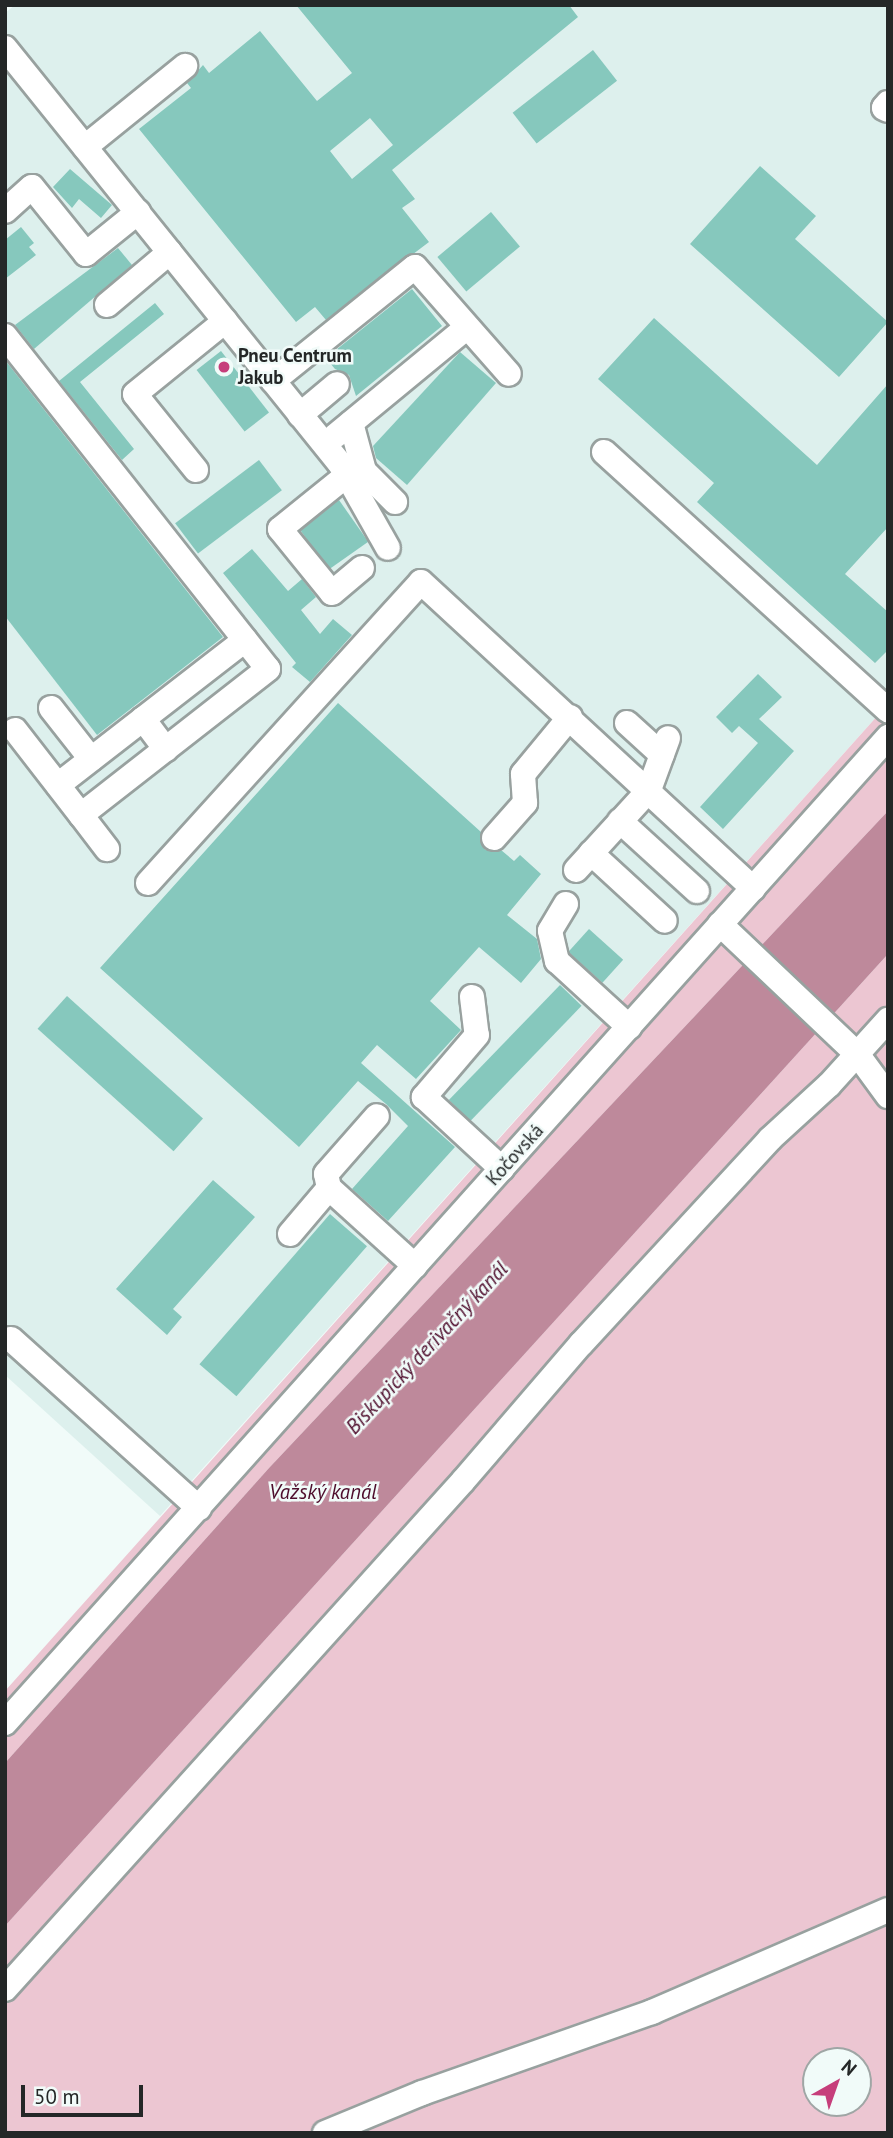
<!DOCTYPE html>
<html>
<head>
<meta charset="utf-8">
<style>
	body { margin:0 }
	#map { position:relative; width:893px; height:2138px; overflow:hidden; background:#f1fbf9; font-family:"PT Sans",sans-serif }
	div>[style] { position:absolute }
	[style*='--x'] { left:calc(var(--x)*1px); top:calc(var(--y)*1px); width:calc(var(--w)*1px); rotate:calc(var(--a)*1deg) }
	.built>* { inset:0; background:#ddf0ed }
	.green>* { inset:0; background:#ecc6d2 }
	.water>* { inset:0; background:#be899b }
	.building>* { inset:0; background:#86c8bd; transform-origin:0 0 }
	.roads { filter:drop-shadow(2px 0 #98a19f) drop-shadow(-2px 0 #98a19f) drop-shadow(0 2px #98a19f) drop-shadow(0 -2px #98a19f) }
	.minor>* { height:24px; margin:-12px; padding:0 12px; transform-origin:12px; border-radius:12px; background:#fff }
	.dots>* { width:19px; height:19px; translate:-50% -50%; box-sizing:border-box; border:4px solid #f1fbf9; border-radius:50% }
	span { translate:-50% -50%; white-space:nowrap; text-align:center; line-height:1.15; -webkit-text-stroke:5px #f1fbf9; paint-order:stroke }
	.poi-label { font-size:19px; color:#242727; font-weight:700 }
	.left { translate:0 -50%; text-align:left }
	.street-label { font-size:19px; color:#242727 }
	.water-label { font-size:21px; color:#4e0d2c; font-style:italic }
	.frame { position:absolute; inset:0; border:7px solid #242727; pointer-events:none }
	.north { position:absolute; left:802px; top:2047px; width:70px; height:70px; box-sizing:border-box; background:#f1fbf9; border:2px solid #9fa6a5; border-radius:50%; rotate:40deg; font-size:19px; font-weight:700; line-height:28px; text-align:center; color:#242727 }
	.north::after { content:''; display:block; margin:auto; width:24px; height:32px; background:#c63e7b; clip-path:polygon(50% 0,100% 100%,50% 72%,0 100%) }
	.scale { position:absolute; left:21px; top:2085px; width:122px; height:32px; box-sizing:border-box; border:4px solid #242727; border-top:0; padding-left:9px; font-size:21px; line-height:24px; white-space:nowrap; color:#242727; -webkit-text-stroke:5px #f1fbf9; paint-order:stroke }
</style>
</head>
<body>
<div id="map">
	<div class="built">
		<i style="clip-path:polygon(15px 5px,888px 5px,888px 704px,160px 1516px,5px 1375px,5px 13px)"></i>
	</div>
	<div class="green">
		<i style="clip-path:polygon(888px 704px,888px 811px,269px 1468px,5px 1763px,5px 1691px)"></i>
		<i style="clip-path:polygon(evenodd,888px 954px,888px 2133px,5px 2133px,5px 1926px,888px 954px,816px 2061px,858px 2061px,858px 2103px,816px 2103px,816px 2061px)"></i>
	</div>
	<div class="water">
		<i style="clip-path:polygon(888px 811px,888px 954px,5px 1926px,5px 1763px,269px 1468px)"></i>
	</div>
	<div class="building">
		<i style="clip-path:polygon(evenodd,296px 5px,569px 5px,578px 17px,392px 170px,415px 199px,402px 208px,429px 242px,326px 320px,315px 307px,296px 322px,139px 129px,191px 88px,187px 83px,203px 65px,209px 73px,260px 31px,317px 101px,352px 73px,296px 5px,370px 118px,393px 145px,352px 179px,330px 151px,370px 118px)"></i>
		<i style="left:593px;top:50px;width:39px;height:102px;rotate:52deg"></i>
		<i style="clip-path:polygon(760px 166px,816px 216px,795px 239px,888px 322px,839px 377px,690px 244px)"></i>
		<i style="clip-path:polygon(70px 169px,112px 205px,101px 218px,79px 199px,72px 208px,53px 187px)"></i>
		<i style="left:491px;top:212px;width:45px;height:70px;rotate:50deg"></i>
		<i style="clip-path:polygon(21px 227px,34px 243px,29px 247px,36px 255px,5px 279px,5px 240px)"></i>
		<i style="clip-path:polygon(118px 248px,132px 265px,34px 349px,15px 325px)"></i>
		<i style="clip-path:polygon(412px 289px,442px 326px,356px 396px,349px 375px,335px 369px,326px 358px)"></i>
		<i style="clip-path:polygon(155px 303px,164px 314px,80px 382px,134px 449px,122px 460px,59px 381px)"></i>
		<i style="clip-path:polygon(654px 318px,817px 465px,888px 384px,888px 527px,845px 574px,888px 612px,888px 650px,875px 663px,697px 502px,714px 483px,598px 379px)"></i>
		<i style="left:221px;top:351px;width:78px;height:31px;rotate:52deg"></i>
		<i style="clip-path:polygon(460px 352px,496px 383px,407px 485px,376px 458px,373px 446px)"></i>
		<i style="clip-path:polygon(5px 360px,223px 637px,97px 735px,5px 616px)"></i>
		<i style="left:259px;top:460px;width:38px;height:105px;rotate:53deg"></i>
		<i style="left:339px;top:500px;width:51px;height:49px;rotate:55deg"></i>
		<i style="clip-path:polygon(252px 549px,288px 591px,302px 579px,316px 597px,301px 610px,320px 634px,333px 619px,352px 635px,310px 682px,292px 667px,296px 663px,223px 573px)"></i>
		<i style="clip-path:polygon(758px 674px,782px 697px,759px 719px,794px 751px,723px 829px,700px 807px,758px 743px,739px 726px,732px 733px,716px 717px)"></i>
		<i style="clip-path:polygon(338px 703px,481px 832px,485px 850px,501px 850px,514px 861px,520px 855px,541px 874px,507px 915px,537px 939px,541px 959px,521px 983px,479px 947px,430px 1001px,461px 1030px,416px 1079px,377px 1045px,361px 1063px,455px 1147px,388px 1221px,352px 1189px,408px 1126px,386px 1104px,358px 1081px,299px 1147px,100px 968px)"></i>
		<i style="left:589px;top:929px;width:46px;height:31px;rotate:42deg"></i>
		<i style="left:560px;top:985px;width:30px;height:160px;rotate:44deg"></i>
		<i style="left:67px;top:996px;width:183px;height:44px;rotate:42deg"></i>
		<i style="clip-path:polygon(213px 1180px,255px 1217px,173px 1309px,182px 1317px,167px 1335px,116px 1289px)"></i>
		<i style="left:330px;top:1214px;width:49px;height:199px;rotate:41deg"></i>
	</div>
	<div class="roads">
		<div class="minor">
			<i style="--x:5;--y:48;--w:536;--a:51.14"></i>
			<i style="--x:341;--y:465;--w:95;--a:60.5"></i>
			<i style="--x:888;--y:103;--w:6;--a:129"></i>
			<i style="--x:884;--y:108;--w:4;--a:27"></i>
			<i style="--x:85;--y:147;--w:129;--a:-39"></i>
			<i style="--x:5;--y:211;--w:36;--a:-42"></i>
			<i style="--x:32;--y:187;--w:86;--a:51.1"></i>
			<i style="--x:86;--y:254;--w:67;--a:-38.9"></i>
			<i style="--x:107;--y:305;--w:82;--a:-40.1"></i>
			<i style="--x:5;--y:336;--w:424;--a:51.7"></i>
			<i style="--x:268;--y:669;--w:237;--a:142"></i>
			<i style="--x:81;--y:815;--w:43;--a:52.6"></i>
			<i style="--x:273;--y:381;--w:182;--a:-38.8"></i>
			<i style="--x:415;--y:267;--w:142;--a:48.7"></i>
			<i style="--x:300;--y:415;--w:48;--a:-40"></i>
			<i style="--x:351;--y:423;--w:50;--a:74.8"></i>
			<i style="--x:364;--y:471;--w:44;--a:45"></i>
			<i style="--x:335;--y:436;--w:171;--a:-39.5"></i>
			<i style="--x:604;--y:452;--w:384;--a:42.3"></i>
			<i style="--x:196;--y:470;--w:97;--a:-128.8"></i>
			<i style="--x:135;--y:394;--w:116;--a:-39"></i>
			<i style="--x:347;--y:475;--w:86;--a:141.1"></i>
			<i style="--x:280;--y:529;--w:82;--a:50.9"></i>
			<i style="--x:332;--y:593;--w:39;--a:-40"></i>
			<i style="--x:51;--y:708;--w:65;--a:51.9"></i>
			<i style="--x:143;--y:719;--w:129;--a:-37.8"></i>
			<i style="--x:627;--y:723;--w:47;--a:42.4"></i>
			<i style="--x:15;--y:730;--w:108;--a:52.2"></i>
			<i style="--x:58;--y:785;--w:108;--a:-37.8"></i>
			<i style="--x:143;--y:719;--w:38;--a:53"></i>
			<i style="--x:620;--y:821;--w:104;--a:42.3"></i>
			<i style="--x:494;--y:838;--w:47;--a:-48.5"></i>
			<i style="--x:525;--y:803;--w:29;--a:-94"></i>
			<i style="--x:523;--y:774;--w:74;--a:-50.5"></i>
			<i style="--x:591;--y:853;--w:100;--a:42.6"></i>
			<i style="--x:576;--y:870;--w:108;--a:-47.6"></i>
			<i style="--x:649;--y:790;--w:55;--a:-69.9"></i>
			<i style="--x:148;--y:883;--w:406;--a:-47.8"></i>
			<i style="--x:421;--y:582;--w:452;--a:42.7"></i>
			<i style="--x:566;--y:904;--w:31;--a:121"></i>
			<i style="--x:550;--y:931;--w:31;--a:77"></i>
			<i style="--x:557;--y:961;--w:98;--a:42.5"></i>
			<i style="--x:720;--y:924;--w:190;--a:43.5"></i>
			<i style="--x:858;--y:1055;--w:51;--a:53.8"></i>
			<i style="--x:472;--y:997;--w:38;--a:83"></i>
			<i style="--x:477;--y:1035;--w:82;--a:130.5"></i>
			<i style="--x:424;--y:1097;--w:106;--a:42.7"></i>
			<i style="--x:329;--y:1188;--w:14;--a:-102"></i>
			<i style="--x:326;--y:1174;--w:77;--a:-48.7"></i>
			<i style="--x:290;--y:1234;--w:60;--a:-49.7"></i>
			<i style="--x:329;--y:1188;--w:116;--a:42.2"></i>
			<i style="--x:11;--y:1339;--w:253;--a:42"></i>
			<i style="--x:5;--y:1723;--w:1324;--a:-48.15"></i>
			<i style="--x:5;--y:1989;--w:684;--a:-47.96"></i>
			<i style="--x:463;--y:1481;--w:181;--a:-49.3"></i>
			<i style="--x:581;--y:1344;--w:279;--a:-47.3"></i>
			<i style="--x:770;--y:1139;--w:80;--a:-42.5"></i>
			<i style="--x:829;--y:1085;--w:88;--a:-47.8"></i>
			<i style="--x:325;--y:2133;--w:105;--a:-22.4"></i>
			<i style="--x:422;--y:2093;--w:244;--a:-19.4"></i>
			<i style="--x:652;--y:2012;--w:257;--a:-23.4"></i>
		</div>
	</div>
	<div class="dots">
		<i style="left:224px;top:367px;background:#c63e7b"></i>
	</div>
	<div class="poi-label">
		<span class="left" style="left:238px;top:367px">Pneu Centrum<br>Jakub</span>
	</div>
	<div class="street-label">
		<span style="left:515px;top:1155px;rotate:-48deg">Kočovská</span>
	</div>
	<div class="water-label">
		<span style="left:427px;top:1348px;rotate:-47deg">Biskupický derivačný kanál</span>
		<span style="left:323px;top:1492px">Važský kanál</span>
	</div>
	<div class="frame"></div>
	<div class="north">N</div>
	<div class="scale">50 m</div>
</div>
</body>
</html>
